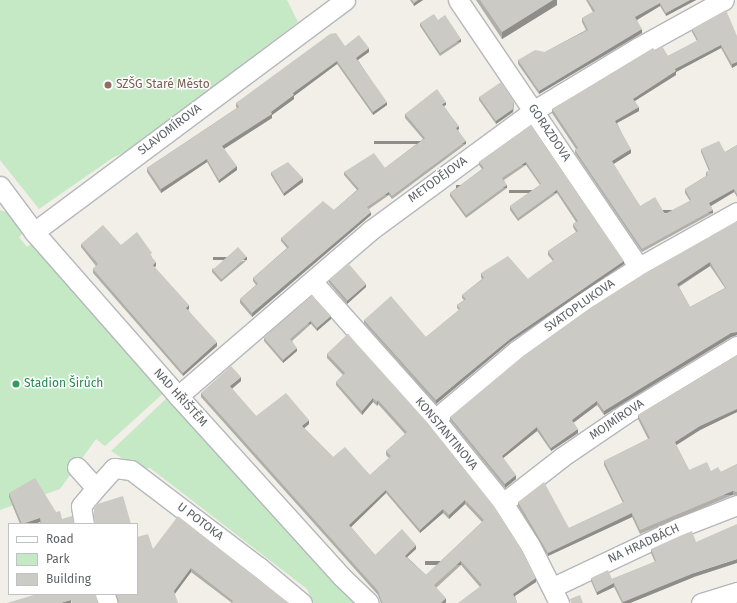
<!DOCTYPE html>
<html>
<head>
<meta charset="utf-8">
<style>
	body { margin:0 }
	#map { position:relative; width:737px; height:603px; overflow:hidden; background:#f1efe8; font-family:"Fira Sans",sans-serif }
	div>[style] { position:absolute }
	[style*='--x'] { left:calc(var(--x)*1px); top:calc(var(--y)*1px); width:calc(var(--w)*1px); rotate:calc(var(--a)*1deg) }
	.green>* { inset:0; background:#c5e8c5 }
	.roads { filter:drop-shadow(1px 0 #b5b8bc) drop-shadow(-1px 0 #b5b8bc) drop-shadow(0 1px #b5b8bc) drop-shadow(0 -1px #b5b8bc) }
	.street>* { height:19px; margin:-9.5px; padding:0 9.5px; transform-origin:9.5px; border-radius:9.5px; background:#fff }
	.wall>* { inset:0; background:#afaea9 }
	.shaded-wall>* { inset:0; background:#8f8d8a; transform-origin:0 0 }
	.building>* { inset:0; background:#cccac5; transform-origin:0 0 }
	.dots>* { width:11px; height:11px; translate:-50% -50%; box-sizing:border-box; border:2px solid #fff; border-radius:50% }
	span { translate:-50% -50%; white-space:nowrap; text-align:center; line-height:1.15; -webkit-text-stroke:3px #fff; paint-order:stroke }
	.education-label { font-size:12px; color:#785e54 }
	.left { translate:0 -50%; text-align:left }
	.street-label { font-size:12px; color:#5f6368 }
	.leisure-label { font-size:12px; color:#27864d }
	.legend { position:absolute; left:8px; top:523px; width:130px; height:72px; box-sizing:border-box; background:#fff; border:1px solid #bfc1c3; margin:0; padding:5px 7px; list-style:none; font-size:12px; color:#5f6368 }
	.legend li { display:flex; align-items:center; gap:8px; height:20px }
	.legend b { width:20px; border:1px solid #bfc1c3 }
</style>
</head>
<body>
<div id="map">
	<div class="green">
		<i style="clip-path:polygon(0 0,287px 0,298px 22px,133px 149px,114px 157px,39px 209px,0 160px)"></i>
		<i style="clip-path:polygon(0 210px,9px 213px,24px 232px,19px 237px,27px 247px,33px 242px,167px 390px,105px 446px,96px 439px,60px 489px,0 510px)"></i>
		<i style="clip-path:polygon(170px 395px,357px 603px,313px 603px,307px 589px,150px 468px,137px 468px,111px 451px)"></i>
	</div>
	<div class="roads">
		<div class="street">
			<i style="--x:458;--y:0;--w:323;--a:55.9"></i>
			<i style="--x:0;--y:186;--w:57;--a:53.5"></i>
			<i style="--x:34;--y:232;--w:218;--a:48.7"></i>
			<i style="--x:178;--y:396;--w:244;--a:47.8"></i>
			<i style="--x:342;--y:577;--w:37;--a:44"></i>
			<i style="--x:34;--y:232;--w:388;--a:-36.7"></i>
			<i style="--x:312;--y:281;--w:185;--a:48.3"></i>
			<i style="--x:435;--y:419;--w:108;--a:51"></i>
			<i style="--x:503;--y:503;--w:50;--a:57.3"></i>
			<i style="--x:530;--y:545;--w:65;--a:63.4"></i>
			<i style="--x:178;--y:396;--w:255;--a:-40.7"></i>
			<i style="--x:371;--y:230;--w:201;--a:-36.3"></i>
			<i style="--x:533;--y:111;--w:122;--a:-31.2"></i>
			<i style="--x:637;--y:48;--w:99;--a:-28.9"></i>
			<i style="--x:435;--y:419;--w:106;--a:-40"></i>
			<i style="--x:516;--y:351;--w:84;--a:-35.8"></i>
			<i style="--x:584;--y:302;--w:65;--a:-32.5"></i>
			<i style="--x:639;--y:267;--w:112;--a:-29.3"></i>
			<i style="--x:77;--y:467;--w:28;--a:48"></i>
			<i style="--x:96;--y:488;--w:23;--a:130"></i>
			<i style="--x:81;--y:506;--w:18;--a:81"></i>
			<i style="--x:96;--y:488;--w:27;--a:-48"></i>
			<i style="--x:114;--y:468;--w:17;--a:7"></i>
			<i style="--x:131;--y:470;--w:161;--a:37.2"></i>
			<i style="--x:259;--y:567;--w:56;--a:39.9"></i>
			<i style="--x:503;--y:503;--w:75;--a:-37.9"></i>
			<i style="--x:562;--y:457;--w:76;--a:-34.3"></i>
			<i style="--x:625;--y:414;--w:131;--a:-31.3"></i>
			<i style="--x:553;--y:587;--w:138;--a:-25.3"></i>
			<i style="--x:678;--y:528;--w:63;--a:-21.3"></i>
			<i style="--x:105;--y:594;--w:9;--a:72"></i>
			<i style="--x:701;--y:603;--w:38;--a:-17"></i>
		</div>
	</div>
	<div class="wall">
		<i style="clip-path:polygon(410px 0,423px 0,414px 6px)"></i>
		<i style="clip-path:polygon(476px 0,557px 0,557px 5px,502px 39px)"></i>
		<i style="clip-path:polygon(586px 0,696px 0,666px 16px,660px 6px,637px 20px,642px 33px,539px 94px,518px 64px,518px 60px,545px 52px,586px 30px,582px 22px,582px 18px,593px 12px)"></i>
		<i style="clip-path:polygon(438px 20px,461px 42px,440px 56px,420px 26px,420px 23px)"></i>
		<i style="clip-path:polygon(692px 29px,737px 36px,737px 65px,732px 68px,721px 48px,676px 72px,676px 75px,635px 101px,639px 111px,617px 123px,631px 153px,613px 164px,640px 206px,665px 214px,690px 201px,685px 193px,685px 189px,706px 176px,706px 172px,709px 171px,701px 152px,701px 149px,725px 152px,737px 145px,737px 197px,734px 192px,711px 206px,713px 213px,642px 252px,575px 153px,575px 150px,576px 149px,552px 113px,552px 109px,655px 50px,668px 56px,697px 41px,692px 32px)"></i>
		<i style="clip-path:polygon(345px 46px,369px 52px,358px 60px,387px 105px,373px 115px,337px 64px,294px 96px,294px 99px,272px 115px,272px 118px,224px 149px,237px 170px,219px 183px,207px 162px,161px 193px,147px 172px,147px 168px,237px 108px,236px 107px,236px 103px)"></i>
		<i style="clip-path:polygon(479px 97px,514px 104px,513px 112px,496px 124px,479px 100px)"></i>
		<i style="clip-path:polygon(446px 105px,444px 106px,459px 129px,458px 130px,466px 144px,392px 199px,389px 195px,369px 209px,371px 215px,252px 317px,240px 303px,240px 299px,256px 285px,253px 281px,253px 278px,287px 248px,281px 241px,281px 238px,334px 210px,357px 190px,344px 175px,344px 172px,385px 168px,423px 139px,405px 118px,405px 114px)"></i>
		<i style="clip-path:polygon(531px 125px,624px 264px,510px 342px,436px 404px,364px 323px,364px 320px,426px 337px,459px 310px,457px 308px,457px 305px,464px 300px,462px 298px,462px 295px,482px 279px,481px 277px,481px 273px,528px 279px,553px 261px,548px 255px,548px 251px,576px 232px,573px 227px,573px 224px,576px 222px,557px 193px,518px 221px,510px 210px,510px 206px,540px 185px,526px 165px,504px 180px,507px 188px,466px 218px,450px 196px,450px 193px,482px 169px,479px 165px,479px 162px)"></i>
		<i style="clip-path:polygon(271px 172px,303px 182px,284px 196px,271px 175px)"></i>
		<i style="clip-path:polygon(evenodd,737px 221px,737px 335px,731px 337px,604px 415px,597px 405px,573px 422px,578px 433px,551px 451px,537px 431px,503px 458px,516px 479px,505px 488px,450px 420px,450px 417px,737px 221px,710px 266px,725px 288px,690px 307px,679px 287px,710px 266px)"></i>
		<i style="clip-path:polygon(81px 244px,121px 245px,152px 256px,151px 257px,156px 266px,154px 267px,189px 309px,188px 310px,217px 346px,183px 376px,93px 273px,93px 269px,96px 266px,81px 247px)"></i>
		<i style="clip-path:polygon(247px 260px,221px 282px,212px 272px,212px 269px)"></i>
		<i style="clip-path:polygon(329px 280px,366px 287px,347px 304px,329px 283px)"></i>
		<i style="clip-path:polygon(312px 295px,331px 319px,317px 331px,311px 324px,292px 341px,297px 351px,283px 363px,264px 341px,264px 338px)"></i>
		<i style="clip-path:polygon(evenodd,348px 334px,536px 582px,515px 596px,517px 603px,480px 587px,461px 565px,436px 588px,446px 602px,445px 603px,381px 603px,378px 595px,201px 397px,201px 393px,241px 381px,232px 389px,256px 416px,309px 424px,304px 428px,333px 457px,370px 475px,389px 458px,386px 455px,386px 451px,405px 434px,378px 404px,377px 406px,373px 402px,362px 415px,336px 385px,336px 382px,343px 375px,327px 358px,327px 354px,348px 334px,386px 493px,420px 533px,443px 513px,449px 519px,465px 504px,482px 522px,426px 575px,407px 557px,416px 549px,375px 555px,351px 527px,386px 493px)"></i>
		<i style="clip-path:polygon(737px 355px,737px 412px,700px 430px,676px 445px,689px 470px,711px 471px,721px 472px,737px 464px,737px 495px,733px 495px,640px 534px,632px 517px,548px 556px,518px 506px,518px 502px,569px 528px,623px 503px,604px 465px,604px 461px,648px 439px,638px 419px,638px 415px)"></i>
		<i style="clip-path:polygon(9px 493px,56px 512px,62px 519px,74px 524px,41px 524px,40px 522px,33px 524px,20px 524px,9px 497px)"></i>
		<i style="clip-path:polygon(696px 542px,694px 577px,630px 603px,622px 603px,614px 587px,597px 595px,591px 581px,591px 578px,612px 579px,655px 562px,651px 553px,651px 549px)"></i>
		<i style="clip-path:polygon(153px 549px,289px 603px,232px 603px,191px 572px,175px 593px,118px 603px,115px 594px,137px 594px)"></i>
	</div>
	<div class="shaded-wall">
		<i style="clip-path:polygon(418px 0,423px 0,414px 6px,414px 3px)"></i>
		<i style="clip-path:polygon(553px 0,557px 0,557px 5px,502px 39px,502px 32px)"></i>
		<i style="clip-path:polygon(690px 0,696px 0,666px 16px,666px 13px)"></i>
		<i style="clip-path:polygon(660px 3px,660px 6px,635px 21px,635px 17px)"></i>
		<i style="clip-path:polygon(642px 29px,642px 33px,539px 94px,539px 91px)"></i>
		<i style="left:461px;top:39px;width:3px;height:25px;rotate:90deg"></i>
		<i style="clip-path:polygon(721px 45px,721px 48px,676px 72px,676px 75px,633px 102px,633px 99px,675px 69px)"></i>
		<i style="clip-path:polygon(369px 48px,369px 52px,356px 61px,356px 58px)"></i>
		<i style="clip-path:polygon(337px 61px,337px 64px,294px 96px,294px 99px,272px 115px,272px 118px,222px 150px,222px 146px,271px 112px,293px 93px)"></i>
		<i style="clip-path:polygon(737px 62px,737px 65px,732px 68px,732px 64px)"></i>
		<i style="clip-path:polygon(514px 101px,513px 112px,496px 124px,496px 121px)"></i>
		<i style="clip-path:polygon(387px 102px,387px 105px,373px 115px,373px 112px)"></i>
		<i style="clip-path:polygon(446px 102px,446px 105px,442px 107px,442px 104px)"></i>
		<i style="clip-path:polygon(639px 107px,639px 111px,615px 124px,615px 121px)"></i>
		<i style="clip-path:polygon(459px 126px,459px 129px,456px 131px,456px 128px)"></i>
		<i style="left:466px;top:141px;width:3px;height:92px;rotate:90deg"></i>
		<i style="clip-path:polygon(631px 149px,631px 153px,612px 165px,612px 161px)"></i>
		<i style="clip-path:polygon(207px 159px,207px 162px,161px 193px,161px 189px)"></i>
		<i style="left:526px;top:162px;width:3px;height:29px;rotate:90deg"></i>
		<i style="clip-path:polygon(237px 166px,237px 170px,219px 183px,219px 180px)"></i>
		<i style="clip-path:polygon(303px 178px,303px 182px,284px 196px,284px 193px)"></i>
		<i style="left:507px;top:185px;width:3px;height:51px;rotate:90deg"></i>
		<i style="clip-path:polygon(734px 189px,734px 192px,709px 207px,709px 203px)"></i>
		<i style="left:557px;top:190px;width:3px;height:48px;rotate:90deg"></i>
		<i style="left:389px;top:192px;width:3px;height:27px;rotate:90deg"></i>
		<i style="left:713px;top:210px;width:3px;height:81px;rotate:90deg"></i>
		<i style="clip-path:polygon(371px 212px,371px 215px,252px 317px,252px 313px)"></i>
		<i style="left:247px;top:257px;width:3px;height:34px;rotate:90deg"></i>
		<i style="clip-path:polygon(624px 261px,624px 264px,510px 342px,436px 404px,436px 400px,510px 339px)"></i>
		<i style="clip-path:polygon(156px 262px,156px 266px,153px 269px,153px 265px)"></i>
		<i style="clip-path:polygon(710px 262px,710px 266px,677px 287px,677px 284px)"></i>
		<i style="clip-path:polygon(366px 284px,366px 287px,347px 304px,347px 301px)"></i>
		<i style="clip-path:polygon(189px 305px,189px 309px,186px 311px,186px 308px)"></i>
		<i style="clip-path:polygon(331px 316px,331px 319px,317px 331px,317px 328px)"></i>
		<i style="left:311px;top:321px;width:3px;height:28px;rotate:90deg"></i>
		<i style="clip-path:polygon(737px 332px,737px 335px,731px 337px,604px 415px,604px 411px,731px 333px)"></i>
		<i style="clip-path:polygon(217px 342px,217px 346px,183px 376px,183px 373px)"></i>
		<i style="clip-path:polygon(297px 348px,297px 351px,283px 363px,283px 360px)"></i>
		<i style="clip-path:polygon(241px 377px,241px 381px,230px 390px,230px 386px)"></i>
		<i style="clip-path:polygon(373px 398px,373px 402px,362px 415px,362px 411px)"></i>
		<i style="clip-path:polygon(378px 400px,378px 404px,377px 406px,377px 402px)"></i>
		<i style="clip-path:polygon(597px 401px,597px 405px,572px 424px,572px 420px)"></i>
		<i style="clip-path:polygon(737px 409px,737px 412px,700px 430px,675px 446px,675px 442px,700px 426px)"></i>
		<i style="clip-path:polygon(309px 420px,309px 424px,302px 430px,302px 426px)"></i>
		<i style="clip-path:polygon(537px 427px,537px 431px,502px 459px,502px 456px)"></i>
		<i style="clip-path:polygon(578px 429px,578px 433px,551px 451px,551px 448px)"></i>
		<i style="clip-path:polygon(516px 475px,516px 479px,505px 488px,505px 484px)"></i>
		<i style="clip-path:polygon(386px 490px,386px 493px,349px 529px,349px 525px)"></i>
		<i style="left:733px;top:491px;width:4px;height:101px;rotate:90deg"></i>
		<i style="clip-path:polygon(465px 500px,465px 504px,449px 519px,449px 515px)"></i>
		<i style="clip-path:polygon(443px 509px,443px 513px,420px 533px,420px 530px)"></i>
		<i style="clip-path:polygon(632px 513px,632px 517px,548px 556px,548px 553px)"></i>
		<i style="clip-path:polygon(40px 518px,40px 522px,33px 524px,23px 524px)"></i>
		<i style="clip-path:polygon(416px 545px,416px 549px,405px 559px,405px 556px)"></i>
		<i style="clip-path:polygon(737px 559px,737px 563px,694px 577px,630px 603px,623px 603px,623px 602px,694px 573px)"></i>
		<i style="left:461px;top:561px;width:4px;height:36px;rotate:90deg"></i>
		<i style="clip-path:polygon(191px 568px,191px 572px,174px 595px,174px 591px)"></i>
		<i style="clip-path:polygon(536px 578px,536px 582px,513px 597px,513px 594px)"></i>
		<i style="clip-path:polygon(614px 583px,614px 587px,597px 595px,597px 592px)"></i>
		<i style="clip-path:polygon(446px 598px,446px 602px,445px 603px,441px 603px)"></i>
		<i style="clip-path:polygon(71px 600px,71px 603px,60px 603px)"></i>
	</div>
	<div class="building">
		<i style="clip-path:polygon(412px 0,418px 0,414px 3px)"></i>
		<i style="clip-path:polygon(480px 0,553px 0,502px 32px)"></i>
		<i style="clip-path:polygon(588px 0,690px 0,666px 13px,660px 3px,635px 17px,642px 29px,539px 91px,518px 60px,535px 50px,545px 52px,588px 30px,582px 18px,595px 11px)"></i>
		<i style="clip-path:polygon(726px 10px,737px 36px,737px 62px,732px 64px,721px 45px,675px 69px,676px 71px,633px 99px,639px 107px,615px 121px,631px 149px,612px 161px,640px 206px,655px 197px,665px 214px,691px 200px,685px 189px,708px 175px,706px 172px,710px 170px,701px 149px,719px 141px,725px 152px,737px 145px,737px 194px,734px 189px,709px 203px,713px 210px,642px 249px,575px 150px,578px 148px,552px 109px,653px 48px,655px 50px,662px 46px,668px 56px,698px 40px,692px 29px)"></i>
		<i style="clip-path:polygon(434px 14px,438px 20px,445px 15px,461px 39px,440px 53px,420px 23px)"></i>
		<i style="clip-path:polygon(336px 33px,345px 46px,359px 35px,369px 48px,356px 58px,387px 102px,373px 112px,337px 61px,293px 93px,294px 95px,271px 112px,272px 114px,222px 146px,237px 166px,219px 180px,207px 159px,161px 189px,147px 168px,239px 107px,236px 103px,330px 34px)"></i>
		<i style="clip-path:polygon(501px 82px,514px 101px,513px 109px,496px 121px,479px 97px)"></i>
		<i style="clip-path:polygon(437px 89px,446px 102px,442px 104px,459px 126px,456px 128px,466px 141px,392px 196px,389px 192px,367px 207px,371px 212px,252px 313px,240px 299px,258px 284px,253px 278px,289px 247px,281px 238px,323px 201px,334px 210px,359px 189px,344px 172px,374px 153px,385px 168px,425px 138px,405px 114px)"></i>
		<i style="clip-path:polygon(531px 125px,624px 261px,510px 339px,436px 400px,364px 320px,391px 296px,426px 337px,460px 309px,457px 305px,466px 299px,462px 295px,484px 278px,481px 273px,508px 256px,528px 279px,554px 260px,548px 251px,578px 231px,573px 224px,578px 221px,557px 190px,518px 218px,510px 206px,541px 184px,526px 162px,502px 178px,507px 185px,466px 215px,450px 193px,484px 168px,479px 162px)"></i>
		<i style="clip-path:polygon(288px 162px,303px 178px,284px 193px,271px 172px)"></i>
		<i style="clip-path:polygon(evenodd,737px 221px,737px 332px,731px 333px,604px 411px,597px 401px,572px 420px,578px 429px,551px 448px,537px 427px,502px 456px,516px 475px,505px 484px,450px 417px,523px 356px,590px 308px,645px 273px,737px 221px,710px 262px,726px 288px,690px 307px,677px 284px,710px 262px)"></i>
		<i style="clip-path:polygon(103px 225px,121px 245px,137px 232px,152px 253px,150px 255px,156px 262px,153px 265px,189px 305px,186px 308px,217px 342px,183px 373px,93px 269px,98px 264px,81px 244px)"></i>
		<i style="left:238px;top:247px;width:13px;height:34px;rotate:48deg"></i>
		<i style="left:348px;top:263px;width:28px;height:25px;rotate:49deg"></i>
		<i style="clip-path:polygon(312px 295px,331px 316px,317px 328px,311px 321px,290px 339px,297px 348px,283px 360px,264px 338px)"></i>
		<i style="clip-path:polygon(evenodd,348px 334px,427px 422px,494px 506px,520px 547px,536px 578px,513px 594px,517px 602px,515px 603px,458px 603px,482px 585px,461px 561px,434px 585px,446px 598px,441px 603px,383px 603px,382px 602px,378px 591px,201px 393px,231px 366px,241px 377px,230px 386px,256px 416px,286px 393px,309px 420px,302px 426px,333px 457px,345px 447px,370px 475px,391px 456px,386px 451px,407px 432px,378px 400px,377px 402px,373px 398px,362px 411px,336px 382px,345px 373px,327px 354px,348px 334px,386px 490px,420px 530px,443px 509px,449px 515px,465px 500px,484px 520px,426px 575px,405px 556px,416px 545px,402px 529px,375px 555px,349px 525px,386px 490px)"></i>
		<i style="clip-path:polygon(737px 355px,737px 409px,700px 426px,675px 442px,689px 470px,707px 462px,711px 471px,718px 467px,721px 472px,737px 464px,737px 492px,733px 491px,640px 530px,632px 513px,548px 553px,518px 502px,544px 482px,569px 528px,624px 502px,604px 461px,650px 438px,638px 415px)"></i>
		<i style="clip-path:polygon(35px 478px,56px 512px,60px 511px,62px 519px,72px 516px,74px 524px,42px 524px,40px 518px,22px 524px,9px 493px)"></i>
		<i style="clip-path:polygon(123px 496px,131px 524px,94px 524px,94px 505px)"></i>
		<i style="clip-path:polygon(178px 516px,289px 603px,232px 603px,233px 601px,191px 568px,174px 591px,178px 603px,118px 603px,119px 602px,116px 594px,137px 594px,137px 537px,148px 534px,153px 549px)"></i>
		<i style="clip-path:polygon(737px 524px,737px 559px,694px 573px,623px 602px,614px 583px,597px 592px,591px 578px,608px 570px,612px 579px,656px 561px,651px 549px,682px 535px,692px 531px,696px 542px)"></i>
		<i style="clip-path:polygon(37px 594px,95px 594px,99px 603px,72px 603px,71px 600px,60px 603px,7px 603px)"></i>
		<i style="clip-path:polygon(580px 595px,583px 603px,571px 603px,570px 599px)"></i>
	</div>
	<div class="dots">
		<i style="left:108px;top:85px;background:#8d6e63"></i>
		<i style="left:16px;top:384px;background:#2e9e5b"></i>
	</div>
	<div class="education-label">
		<span class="left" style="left:116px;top:85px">SZŠG Staré Město</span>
	</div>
	<div class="street-label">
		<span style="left:170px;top:130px;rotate:-37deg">SLAVOMÍROVA</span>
		<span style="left:549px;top:133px;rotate:56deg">GORAZDOVA</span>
		<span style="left:438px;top:180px;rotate:-36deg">METODĚJOVA</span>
		<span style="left:580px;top:306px;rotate:-35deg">SVATOPLUKOVA</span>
		<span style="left:180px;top:398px;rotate:48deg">NAD HŘIŠTĚM</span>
		<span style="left:617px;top:420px;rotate:-34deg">MOJMÍROVA</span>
		<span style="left:446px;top:434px;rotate:50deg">KONSTANTINOVA</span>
		<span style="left:200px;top:522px;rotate:37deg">U POTOKA</span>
		<span style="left:644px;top:544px;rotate:-25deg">NA HRADBÁCH</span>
	</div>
	<div class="leisure-label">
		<span class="left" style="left:24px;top:384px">Stadion Širůch</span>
	</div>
	<ul class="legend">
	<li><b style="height:5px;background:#fff"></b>Road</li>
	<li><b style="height:11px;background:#c5e8c5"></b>Park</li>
	<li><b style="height:11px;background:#cccac5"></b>Building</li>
	</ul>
</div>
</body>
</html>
